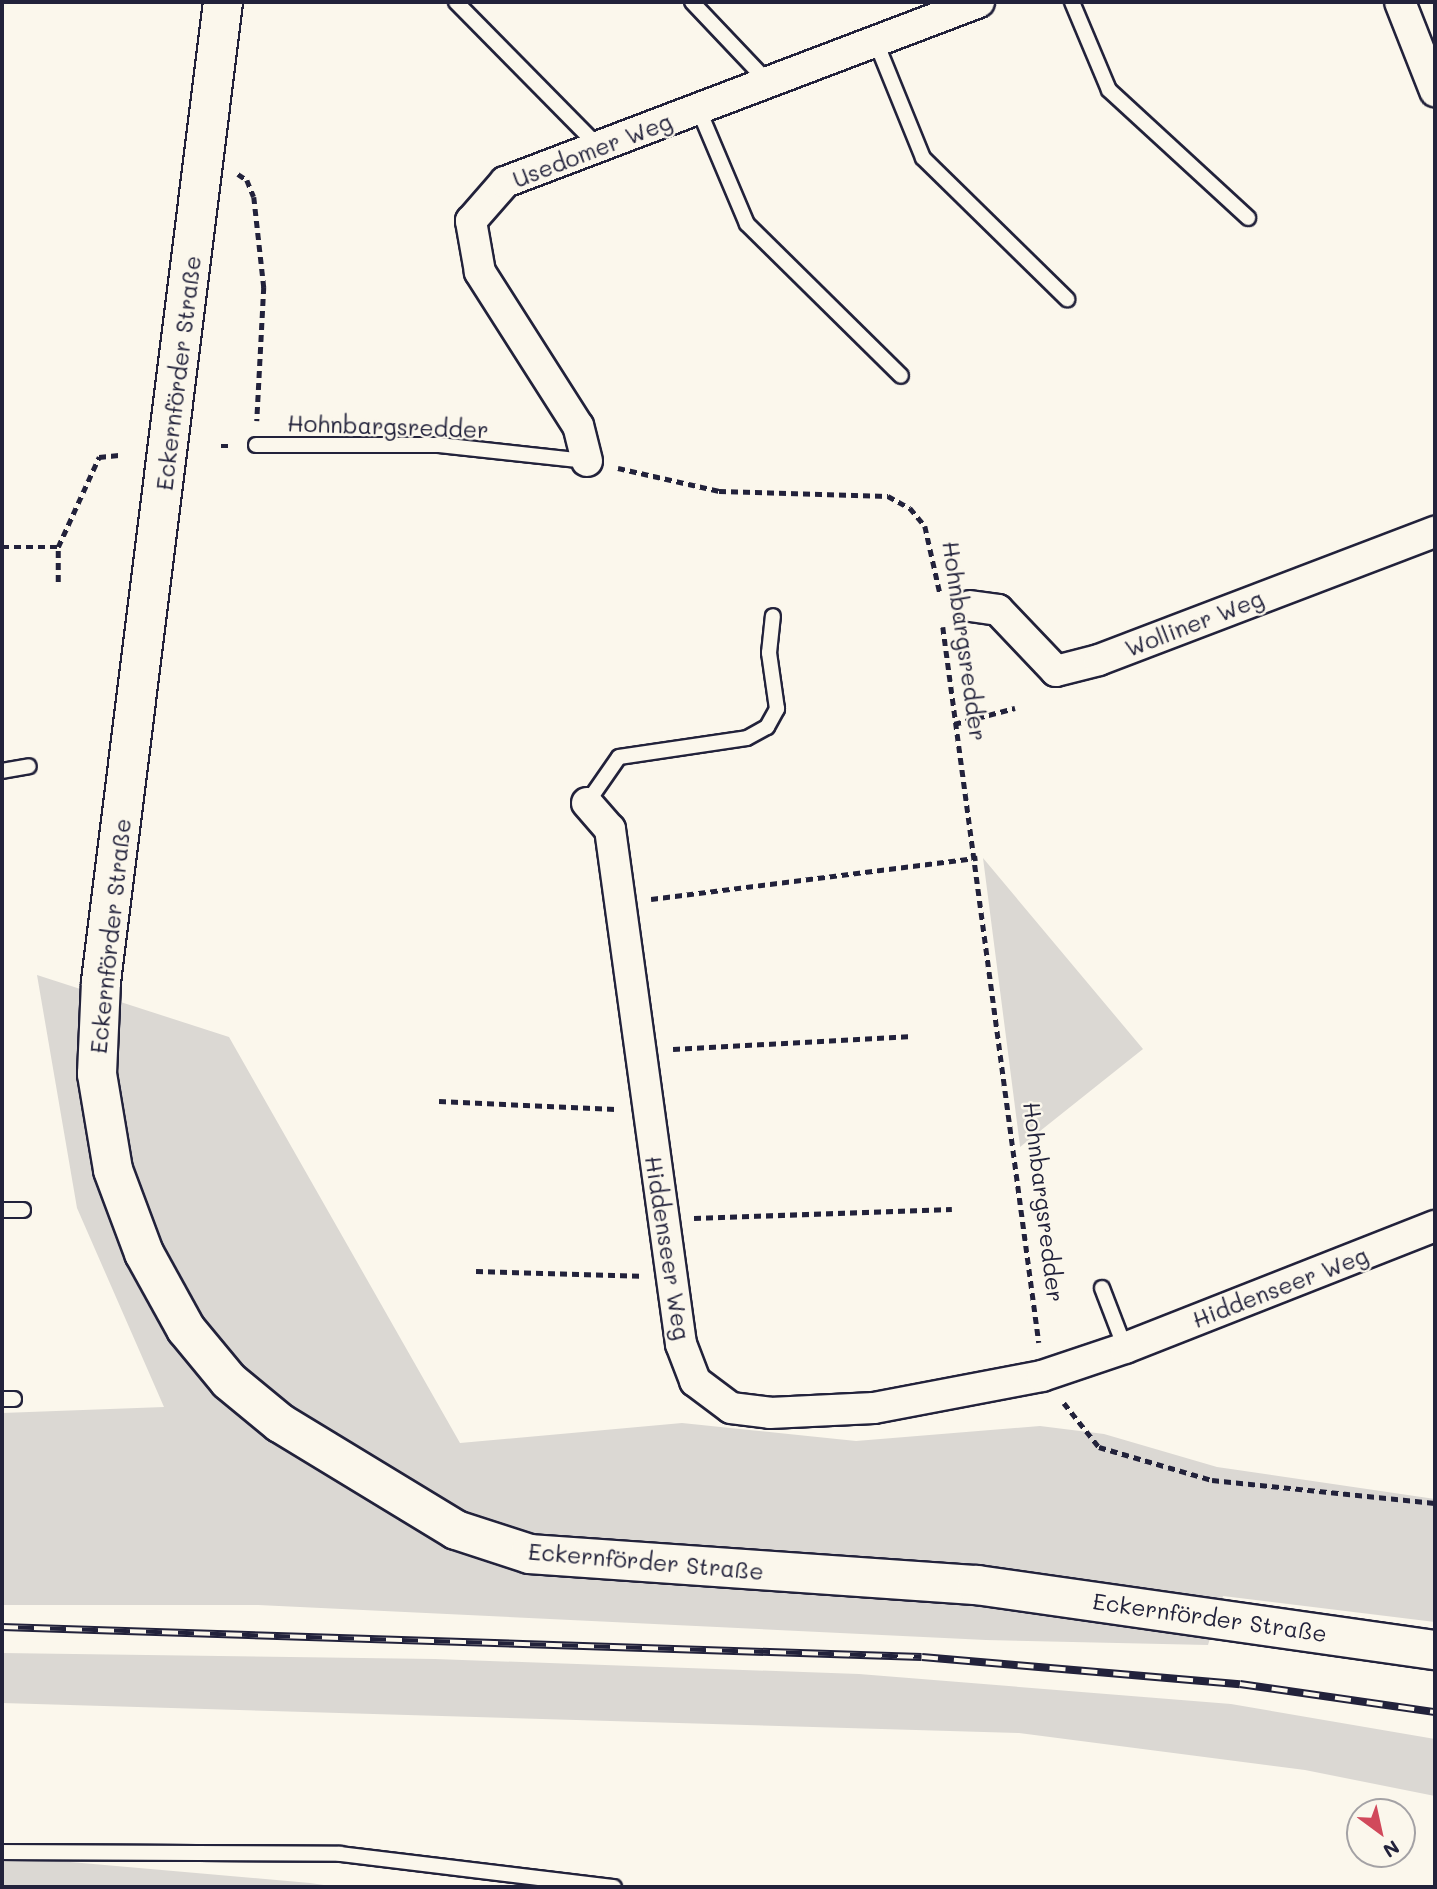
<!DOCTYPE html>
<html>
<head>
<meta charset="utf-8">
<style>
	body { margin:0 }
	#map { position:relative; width:1437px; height:1889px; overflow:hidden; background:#fbf7ec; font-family:Mali,sans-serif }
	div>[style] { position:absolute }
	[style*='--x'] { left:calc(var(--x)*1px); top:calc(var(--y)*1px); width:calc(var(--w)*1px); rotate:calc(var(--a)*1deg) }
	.green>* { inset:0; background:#dbd8d3 }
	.path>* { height:4.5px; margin-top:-2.25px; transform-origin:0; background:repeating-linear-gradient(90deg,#22223b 0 7px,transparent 0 12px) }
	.roads { filter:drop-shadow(2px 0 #22223b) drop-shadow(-2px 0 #22223b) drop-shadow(0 2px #22223b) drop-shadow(0 -2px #22223b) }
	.lane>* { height:14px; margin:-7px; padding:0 7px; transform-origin:7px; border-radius:7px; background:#fbf7ec }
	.street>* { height:30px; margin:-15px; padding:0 15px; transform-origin:15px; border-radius:15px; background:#fbf7ec }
	.secondary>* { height:38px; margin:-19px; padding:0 19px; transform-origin:19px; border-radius:19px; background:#fbf7ec }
	.rail>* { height:8px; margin-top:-4px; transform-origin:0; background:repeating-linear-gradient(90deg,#fbf7ec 0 16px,#22223b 0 32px); box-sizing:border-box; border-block:2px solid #22223b }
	span { translate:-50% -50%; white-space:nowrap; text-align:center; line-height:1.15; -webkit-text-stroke:5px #fbf7ec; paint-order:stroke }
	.street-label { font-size:23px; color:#22223b }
	.frame { position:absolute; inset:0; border:4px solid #22223b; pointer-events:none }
	.north { position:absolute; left:1346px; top:1798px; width:70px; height:70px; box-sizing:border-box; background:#fbf7ec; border:2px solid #a4a2a5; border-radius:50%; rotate:147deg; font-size:19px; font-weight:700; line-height:28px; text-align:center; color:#22223b }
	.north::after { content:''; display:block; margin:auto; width:24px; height:32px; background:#d1495b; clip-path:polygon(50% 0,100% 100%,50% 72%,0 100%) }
</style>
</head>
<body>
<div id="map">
	<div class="green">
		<i style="clip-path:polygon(983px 858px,1143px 1049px,1020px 1147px,1020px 1146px)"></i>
		<i style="clip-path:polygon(37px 975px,229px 1037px,460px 1443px,682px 1423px,856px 1441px,1040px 1426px,1104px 1434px,1217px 1467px,1435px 1499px,1435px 1622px,1223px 1596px,1208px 1645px,986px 1640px,258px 1605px,2px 1605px,2px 1413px,164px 1407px,77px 1208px)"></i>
		<i style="clip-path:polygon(2px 1653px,435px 1659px,859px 1674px,1231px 1704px,1435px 1739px,1435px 1796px,1305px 1770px,1019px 1733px,2px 1703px)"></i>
		<i style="clip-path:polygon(2px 1856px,310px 1883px,338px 1887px,2px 1887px)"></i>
	</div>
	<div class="path">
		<i style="--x:238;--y:174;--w:11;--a:34"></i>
		<i style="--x:247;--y:180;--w:18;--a:68"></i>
		<i style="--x:254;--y:197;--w:91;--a:83.7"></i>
		<i style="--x:264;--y:287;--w:134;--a:93"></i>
		<i style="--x:221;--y:446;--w:12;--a:0"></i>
		<i style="--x:618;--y:468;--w:104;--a:12.8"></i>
		<i style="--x:719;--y:491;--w:169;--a:1.7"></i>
		<i style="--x:888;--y:496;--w:25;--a:29"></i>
		<i style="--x:910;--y:508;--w:23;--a:50"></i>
		<i style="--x:925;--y:526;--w:69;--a:77.4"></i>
		<i style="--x:2;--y:547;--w:56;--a:0"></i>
		<i style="--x:58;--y:547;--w:99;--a:-65.5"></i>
		<i style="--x:99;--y:457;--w:20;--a:-6"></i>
		<i style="--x:58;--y:582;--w:35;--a:-90"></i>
		<i style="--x:943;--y:627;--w:722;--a:82.36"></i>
		<i style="--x:954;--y:724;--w:63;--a:-14.7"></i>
		<i style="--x:651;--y:899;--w:329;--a:-7.2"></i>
		<i style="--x:673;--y:1049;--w:240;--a:-3.1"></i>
		<i style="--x:439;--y:1101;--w:177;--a:2.6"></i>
		<i style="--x:694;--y:1218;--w:258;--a:-2"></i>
		<i style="--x:476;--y:1271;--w:164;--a:1.7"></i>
		<i style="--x:1064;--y:1403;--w:56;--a:51.5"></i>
		<i style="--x:1099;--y:1447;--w:118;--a:16.3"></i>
		<i style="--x:1212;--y:1480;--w:224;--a:5.9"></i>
	</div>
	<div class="roads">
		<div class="lane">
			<i style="--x:456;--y:2;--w:202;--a:45.4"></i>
			<i style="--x:692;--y:2;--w:109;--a:46.5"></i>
			<i style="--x:1072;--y:2;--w:95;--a:67.2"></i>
			<i style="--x:1109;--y:90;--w:189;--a:42.6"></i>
			<i style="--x:876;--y:42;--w:125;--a:67.9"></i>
			<i style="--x:923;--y:158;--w:202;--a:44.4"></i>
			<i style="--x:698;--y:108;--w:126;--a:67.1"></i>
			<i style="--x:747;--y:224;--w:216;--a:44.6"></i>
			<i style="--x:256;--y:445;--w:183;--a:0"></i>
			<i style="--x:439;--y:445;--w:149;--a:6.2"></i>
			<i style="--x:2;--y:771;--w:27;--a:-10"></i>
			<i style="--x:587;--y:803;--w:56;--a:-55.2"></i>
			<i style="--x:619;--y:757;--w:129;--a:-8.4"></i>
			<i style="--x:747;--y:738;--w:23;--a:-29"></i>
			<i style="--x:767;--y:727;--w:21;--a:-61"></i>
			<i style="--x:777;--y:709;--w:57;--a:-98.1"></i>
			<i style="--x:769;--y:653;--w:37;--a:-84"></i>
			<i style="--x:2;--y:1210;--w:21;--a:0"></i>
			<i style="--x:1102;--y:1288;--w:64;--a:69"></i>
			<i style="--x:2;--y:1399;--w:12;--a:0"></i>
			<i style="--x:2;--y:1852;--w:338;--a:0.3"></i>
			<i style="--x:340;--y:1854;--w:276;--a:6.9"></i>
		</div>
		<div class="street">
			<i style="--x:1400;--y:2;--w:96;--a:68.5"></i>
			<i style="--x:587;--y:461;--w:36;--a:-104"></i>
			<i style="--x:578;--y:426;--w:183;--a:-122.5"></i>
			<i style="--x:480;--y:272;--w:52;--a:-100"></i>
			<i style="--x:471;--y:221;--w:52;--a:-48.9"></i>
			<i style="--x:505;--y:182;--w:507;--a:-20.79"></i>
			<i style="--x:970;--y:606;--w:28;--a:8"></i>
			<i style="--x:998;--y:610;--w:84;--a:46.4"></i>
			<i style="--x:1056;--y:671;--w:44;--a:-14.3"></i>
			<i style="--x:1099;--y:660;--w:360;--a:-20.9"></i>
			<i style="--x:587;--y:803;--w:35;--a:49"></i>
			<i style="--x:610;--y:829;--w:520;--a:82.15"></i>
			<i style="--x:681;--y:1344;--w:40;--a:69"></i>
			<i style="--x:695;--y:1381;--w:45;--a:36.9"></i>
			<i style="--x:731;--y:1408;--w:39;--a:7"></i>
			<i style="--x:770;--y:1413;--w:104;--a:-2.8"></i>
			<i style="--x:874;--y:1408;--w:171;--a:-10.8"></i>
			<i style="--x:1042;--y:1376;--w:88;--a:-18.6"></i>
			<i style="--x:1125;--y:1348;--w:333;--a:-21.5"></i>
		</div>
		<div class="secondary">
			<i style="--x:223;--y:2;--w:988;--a:97.1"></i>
			<i style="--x:101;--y:982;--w:92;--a:92.5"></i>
			<i style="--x:97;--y:1074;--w:97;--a:80.5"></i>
			<i style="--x:113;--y:1170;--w:89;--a:69.5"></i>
			<i style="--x:144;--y:1253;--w:87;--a:61.1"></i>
			<i style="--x:186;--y:1329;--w:67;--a:50.4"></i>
			<i style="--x:229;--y:1381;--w:66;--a:39.5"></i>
			<i style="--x:280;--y:1423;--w:206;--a:31.3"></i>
			<i style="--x:456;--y:1530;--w:78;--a:18"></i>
			<i style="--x:530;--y:1554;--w:448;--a:4"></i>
			<i style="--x:977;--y:1585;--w:463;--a:8.1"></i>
		</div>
	</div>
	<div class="rail">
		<i style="--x:2;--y:1627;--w:920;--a:1.87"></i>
		<i style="--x:922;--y:1657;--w:319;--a:4.9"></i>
		<i style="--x:1240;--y:1684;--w:197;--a:8.2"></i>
	</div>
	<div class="street-label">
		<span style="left:592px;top:150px;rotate:-21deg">Usedomer Weg</span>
		<span style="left:178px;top:373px;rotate:-83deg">Eckernförder Straße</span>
		<span style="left:388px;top:426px;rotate:2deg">Hohnbargsredder</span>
		<span style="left:1194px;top:623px;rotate:-21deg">Wolliner Weg</span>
		<span style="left:965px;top:641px;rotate:82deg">Hohnbargsredder</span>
		<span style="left:110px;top:936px;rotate:-84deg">Eckernförder Straße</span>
		<span style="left:1044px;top:1202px;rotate:83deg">Hohnbargsredder</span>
		<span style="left:668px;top:1248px;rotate:81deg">Hiddenseer Weg</span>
		<span style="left:1280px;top:1287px;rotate:-21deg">Hiddenseer Weg</span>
		<span style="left:646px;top:1561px;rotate:5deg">Eckernförder Straße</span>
		<span style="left:1210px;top:1617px;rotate:8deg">Eckernförder Straße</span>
	</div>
	<div class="frame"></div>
	<div class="north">N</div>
</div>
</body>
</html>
